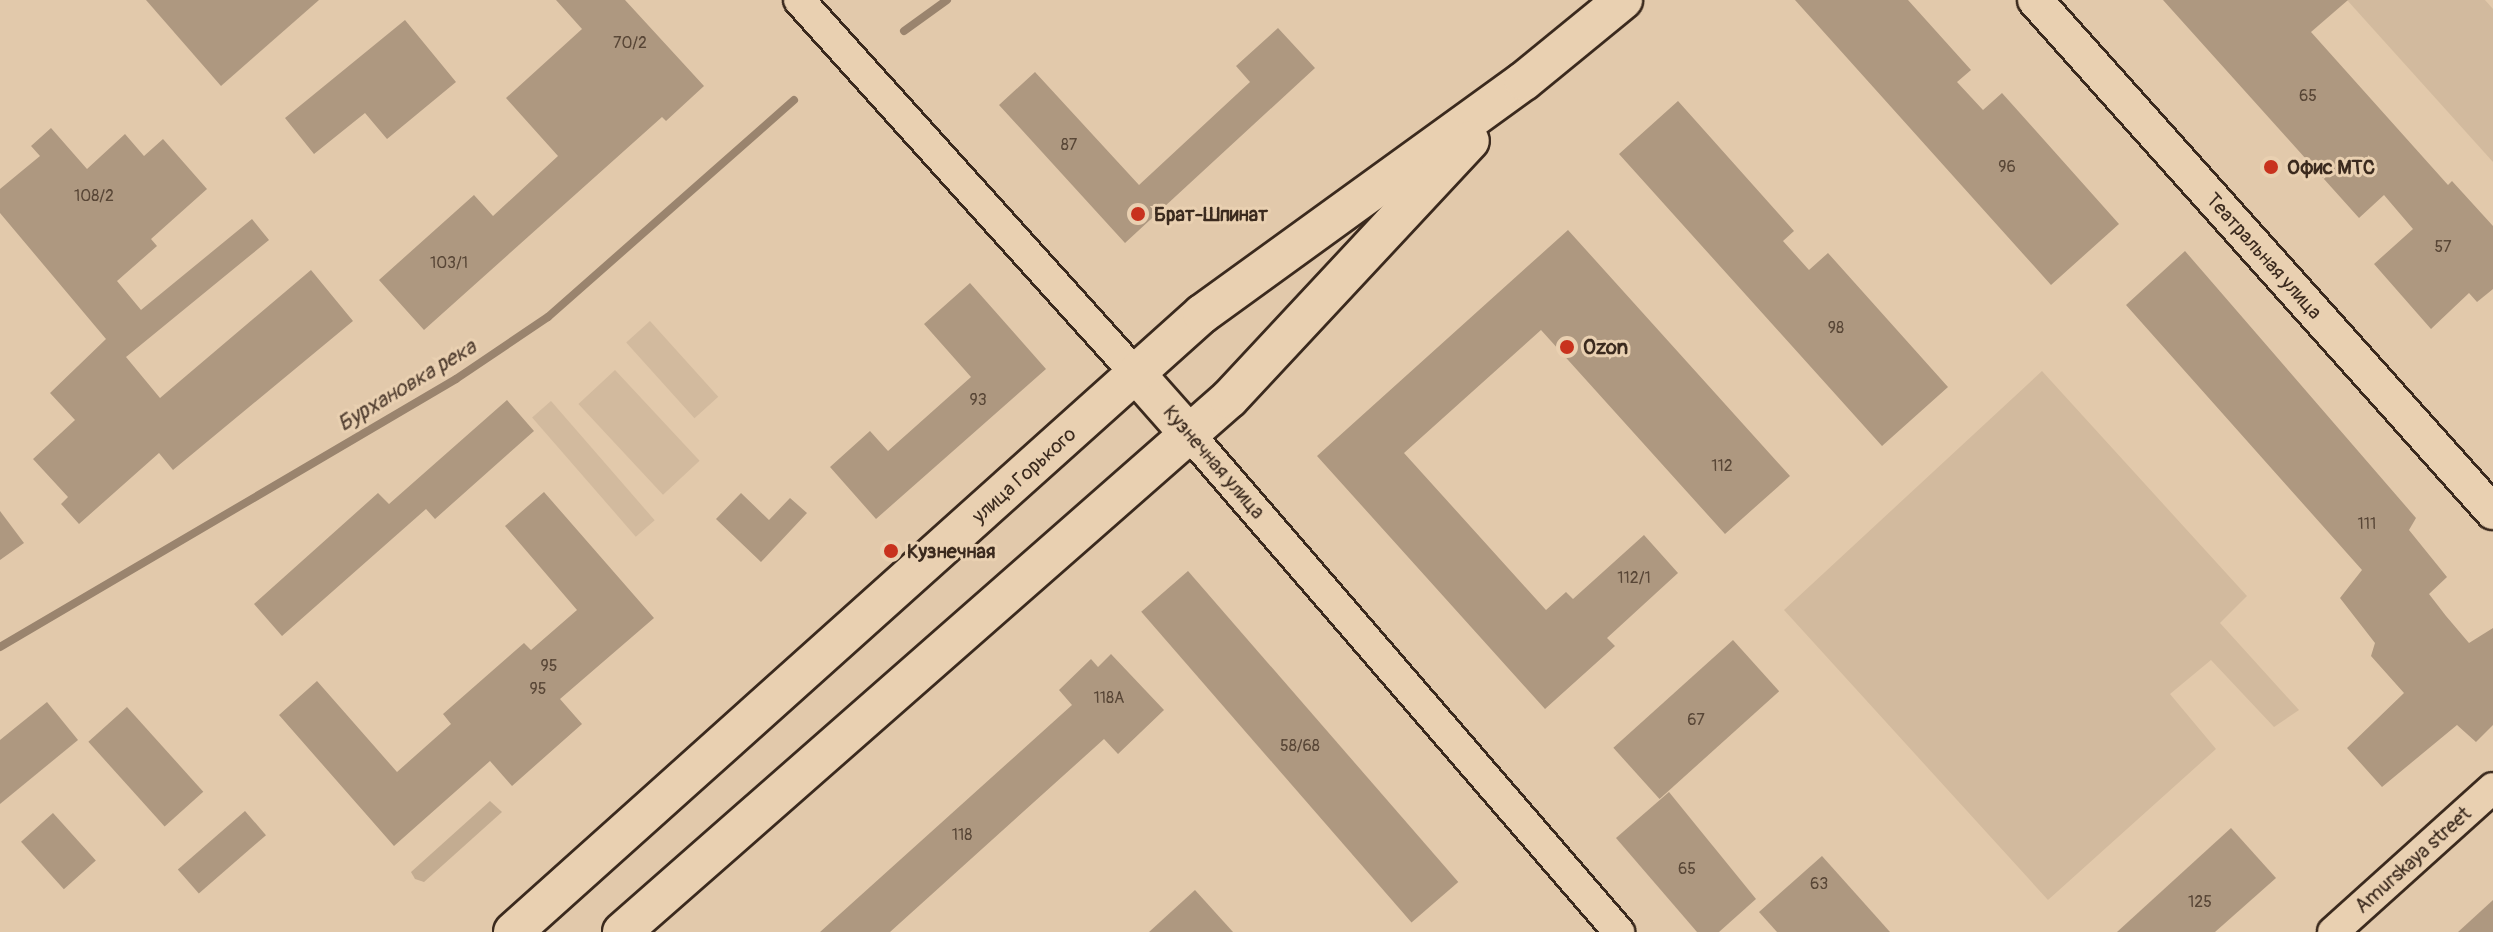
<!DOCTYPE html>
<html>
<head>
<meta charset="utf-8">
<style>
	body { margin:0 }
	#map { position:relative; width:2493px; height:932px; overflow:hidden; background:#e2c9ab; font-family:Pangolin,sans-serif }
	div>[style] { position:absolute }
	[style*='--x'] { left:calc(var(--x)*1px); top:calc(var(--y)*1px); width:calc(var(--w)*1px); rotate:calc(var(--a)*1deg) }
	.built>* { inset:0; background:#d2ba9e; transform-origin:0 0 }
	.green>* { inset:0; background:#c3ac91 }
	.stream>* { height:8px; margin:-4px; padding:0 4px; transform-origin:4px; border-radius:4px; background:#9a846e }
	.building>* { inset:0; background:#ae9880; transform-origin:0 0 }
	.roads { filter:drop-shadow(2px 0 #3b2a1e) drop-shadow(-2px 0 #3b2a1e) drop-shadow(0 2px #3b2a1e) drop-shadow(0 -2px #3b2a1e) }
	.tertiary>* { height:30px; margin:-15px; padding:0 15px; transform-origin:15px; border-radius:15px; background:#e9d0b1 }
	.secondary>* { height:34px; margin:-17px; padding:0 17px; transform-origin:17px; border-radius:17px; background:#e9d0b1 }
	.primary>* { height:38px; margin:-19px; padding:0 19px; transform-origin:19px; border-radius:19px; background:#e9d0b1 }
	.dots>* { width:22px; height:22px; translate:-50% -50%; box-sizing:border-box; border:4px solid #e9d0b1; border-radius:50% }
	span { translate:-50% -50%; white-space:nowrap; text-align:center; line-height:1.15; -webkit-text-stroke:6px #e9d0b1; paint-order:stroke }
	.number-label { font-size:16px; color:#584636 }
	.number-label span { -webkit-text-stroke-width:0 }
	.poi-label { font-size:20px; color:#3b2a1e; font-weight:700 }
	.left { translate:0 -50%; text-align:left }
	.street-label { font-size:20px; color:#3b2a1e }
	.water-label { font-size:22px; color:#534032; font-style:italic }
</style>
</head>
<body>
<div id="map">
	<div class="built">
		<i style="clip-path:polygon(2347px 0,2485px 0,2493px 9px,2493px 162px)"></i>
		<i style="left:650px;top:321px;width:102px;height:32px;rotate:48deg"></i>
		<i style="left:615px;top:370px;width:124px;height:50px;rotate:47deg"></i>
		<i style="clip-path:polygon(2042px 371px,2247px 596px,2220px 623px,2299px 710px,2274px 727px,2211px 660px,2170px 694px,2216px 749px,2048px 900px,1784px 610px)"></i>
		<i style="left:551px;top:401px;width:158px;height:25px;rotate:49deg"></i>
	</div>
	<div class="green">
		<i style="clip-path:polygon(490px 801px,502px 812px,424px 882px,415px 879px,411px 872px)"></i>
	</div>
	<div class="stream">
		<i style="--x:904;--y:31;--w:53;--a:-35.8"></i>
		<i style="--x:0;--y:647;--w:529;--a:-30.44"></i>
		<i style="--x:456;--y:379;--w:111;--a:-34"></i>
		<i style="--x:548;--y:317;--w:328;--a:-41.4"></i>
	</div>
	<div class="building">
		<i style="clip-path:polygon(146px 0,319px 0,221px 86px)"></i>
		<i style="clip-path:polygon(556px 0,625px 0,704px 86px,666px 121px,662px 117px,424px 330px,379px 280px,474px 195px,493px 216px,558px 156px,506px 98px,582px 29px)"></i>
		<i style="clip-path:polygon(1795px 0,1908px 0,1971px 70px,1957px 82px,1983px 110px,2002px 93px,2119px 224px,2051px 285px)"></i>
		<i style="clip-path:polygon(2163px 0,2348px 0,2311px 32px,2448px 185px,2452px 181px,2493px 226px,2493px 289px,2477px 302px,2469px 293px,2431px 329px,2374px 264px,2413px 229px,2384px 195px,2359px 218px)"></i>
		<i style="clip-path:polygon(405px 20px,456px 82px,387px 139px,365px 113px,314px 154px,285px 118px)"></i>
		<i style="clip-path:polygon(1278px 28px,1315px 68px,1125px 243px,999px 105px,1035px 72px,1139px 185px,1250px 82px,1236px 66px)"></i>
		<i style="clip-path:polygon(1678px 101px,1794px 231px,1783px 241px,1809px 270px,1828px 253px,1948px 387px,1882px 446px,1619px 154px)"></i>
		<i style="clip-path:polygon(51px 128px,87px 169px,125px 134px,144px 156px,163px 139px,207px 189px,151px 239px,157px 246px,117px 281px,141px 310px,252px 219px,269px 240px,126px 357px,160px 398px,311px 270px,353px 321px,173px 470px,159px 453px,79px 524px,61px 504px,68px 497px,33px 459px,75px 420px,50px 393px,106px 339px,0 213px,0 189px,40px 156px,31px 146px)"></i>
		<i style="clip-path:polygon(1568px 230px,1790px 476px,1725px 534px,1541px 330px,1404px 453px,1546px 610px,1566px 592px,1573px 599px,1644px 535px,1678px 573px,1607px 638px,1615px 646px,1545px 709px,1317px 456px)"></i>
		<i style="clip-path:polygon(2185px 251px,2416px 518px,2409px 530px,2447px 577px,2429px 594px,2446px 616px,2469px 643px,2493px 628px,2493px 725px,2476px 742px,2457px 725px,2382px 787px,2347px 748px,2404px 693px,2371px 656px,2375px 643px,2340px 598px,2362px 570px,2126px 305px)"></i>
		<i style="clip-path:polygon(970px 283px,1046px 369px,876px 519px,830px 467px,870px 431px,888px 451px,971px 377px,924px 324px)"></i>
		<i style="clip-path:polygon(507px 400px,534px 431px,435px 519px,426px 509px,282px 636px,254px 604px,378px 493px,389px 504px)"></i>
		<i style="clip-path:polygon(544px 492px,654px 618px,560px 699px,582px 724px,512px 786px,490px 761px,394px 846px,279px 715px,317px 681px,397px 772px,451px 724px,443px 714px,524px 643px,531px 650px,577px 610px,505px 526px)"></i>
		<i style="clip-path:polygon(741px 493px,769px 520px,790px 498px,807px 513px,761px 562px,716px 519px)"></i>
		<i style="clip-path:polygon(0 511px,24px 543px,0 560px)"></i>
		<i style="left:1188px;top:571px;width:412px;height:62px;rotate:49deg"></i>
		<i style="left:1733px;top:640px;width:69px;height:161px;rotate:48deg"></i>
		<i style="clip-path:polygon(1111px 654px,1164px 710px,1118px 754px,1104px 739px,890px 932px,820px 932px,1072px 705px,1059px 690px,1091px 659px,1098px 667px)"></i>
		<i style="clip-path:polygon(47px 702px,78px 740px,0 804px,0 740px)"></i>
		<i style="left:127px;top:707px;width:114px;height:52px;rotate:48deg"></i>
		<i style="clip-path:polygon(1669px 792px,1756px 899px,1719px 932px,1697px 932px,1616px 838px)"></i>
		<i style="left:245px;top:811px;width:32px;height:89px;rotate:49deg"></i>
		<i style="left:53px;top:813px;width:64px;height:43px;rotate:48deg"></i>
		<i style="clip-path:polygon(2231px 828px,2276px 878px,2215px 932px,2117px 932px)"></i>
		<i style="clip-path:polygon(1822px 856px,1890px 932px,1777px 932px,1759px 912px)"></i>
		<i style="clip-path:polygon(1195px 890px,1233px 932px,1149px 932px)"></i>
		<i style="clip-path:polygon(2493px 900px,2493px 932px,2458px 932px)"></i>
	</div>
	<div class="roads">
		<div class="tertiary">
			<i style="--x:799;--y:0;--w:503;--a:47.98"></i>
			<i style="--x:1190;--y:435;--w:657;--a:49.2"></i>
			<i style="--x:2333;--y:932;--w:215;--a:-42"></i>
		</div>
		<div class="secondary">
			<i style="--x:2035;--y:0;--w:687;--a:48.19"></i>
		</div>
		<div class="primary">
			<i style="--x:1136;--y:374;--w:81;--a:48.5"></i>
			<i style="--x:513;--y:932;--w:926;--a:-41.89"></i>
			<i style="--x:1202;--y:314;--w:397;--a:-35.9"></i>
			<i style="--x:1524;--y:81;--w:128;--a:-39.3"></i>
			<i style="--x:622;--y:932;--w:808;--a:-41.29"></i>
			<i style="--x:1229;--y:399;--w:353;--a:-47"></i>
		</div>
	</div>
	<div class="dots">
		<i style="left:2271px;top:167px;background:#c8321e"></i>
		<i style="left:1138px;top:214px;background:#c8321e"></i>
		<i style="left:1567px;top:347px;background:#c8321e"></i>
		<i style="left:891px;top:551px;background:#c8321e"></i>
	</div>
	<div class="number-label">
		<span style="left:630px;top:43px">70/2</span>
		<span style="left:2308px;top:96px">65</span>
		<span style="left:1069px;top:145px">87</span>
		<span style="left:2007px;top:167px">96</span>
		<span style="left:94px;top:196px">108/2</span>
		<span style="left:2443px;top:247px">57</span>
		<span style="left:449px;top:263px">103/1</span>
		<span style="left:1836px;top:328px">98</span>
		<span style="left:978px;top:400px">93</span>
		<span style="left:1722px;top:466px">112</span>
		<span style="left:2367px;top:524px">111</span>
		<span style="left:1634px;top:578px">112/1</span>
		<span style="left:549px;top:666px">95</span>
		<span style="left:538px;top:689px">95</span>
		<span style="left:1109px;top:698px">118А</span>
		<span style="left:1696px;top:720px">67</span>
		<span style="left:1300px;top:746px">58/68</span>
		<span style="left:962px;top:835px">118</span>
		<span style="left:1687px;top:869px">65</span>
		<span style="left:1819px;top:884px">63</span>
		<span style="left:2200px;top:902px">125</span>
	</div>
	<div class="poi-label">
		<span class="left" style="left:2287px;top:167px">Офис МТС</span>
		<span class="left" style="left:1154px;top:214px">Брат-Шпинат</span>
		<span class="left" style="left:1583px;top:347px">Ozon</span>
		<span class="left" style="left:907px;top:551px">Кузнечная</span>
	</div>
	<div class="street-label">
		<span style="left:2264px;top:256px;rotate:48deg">Театральная улица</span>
		<span style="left:1214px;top:462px;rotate:49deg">Кузнечная улица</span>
		<span style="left:1024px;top:475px;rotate:-42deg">улица Горького</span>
		<span style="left:2413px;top:860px;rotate:-42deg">Amurskaya street</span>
	</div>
	<div class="water-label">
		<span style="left:407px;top:386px;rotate:-31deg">Бурхановка река</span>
	</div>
</div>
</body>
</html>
